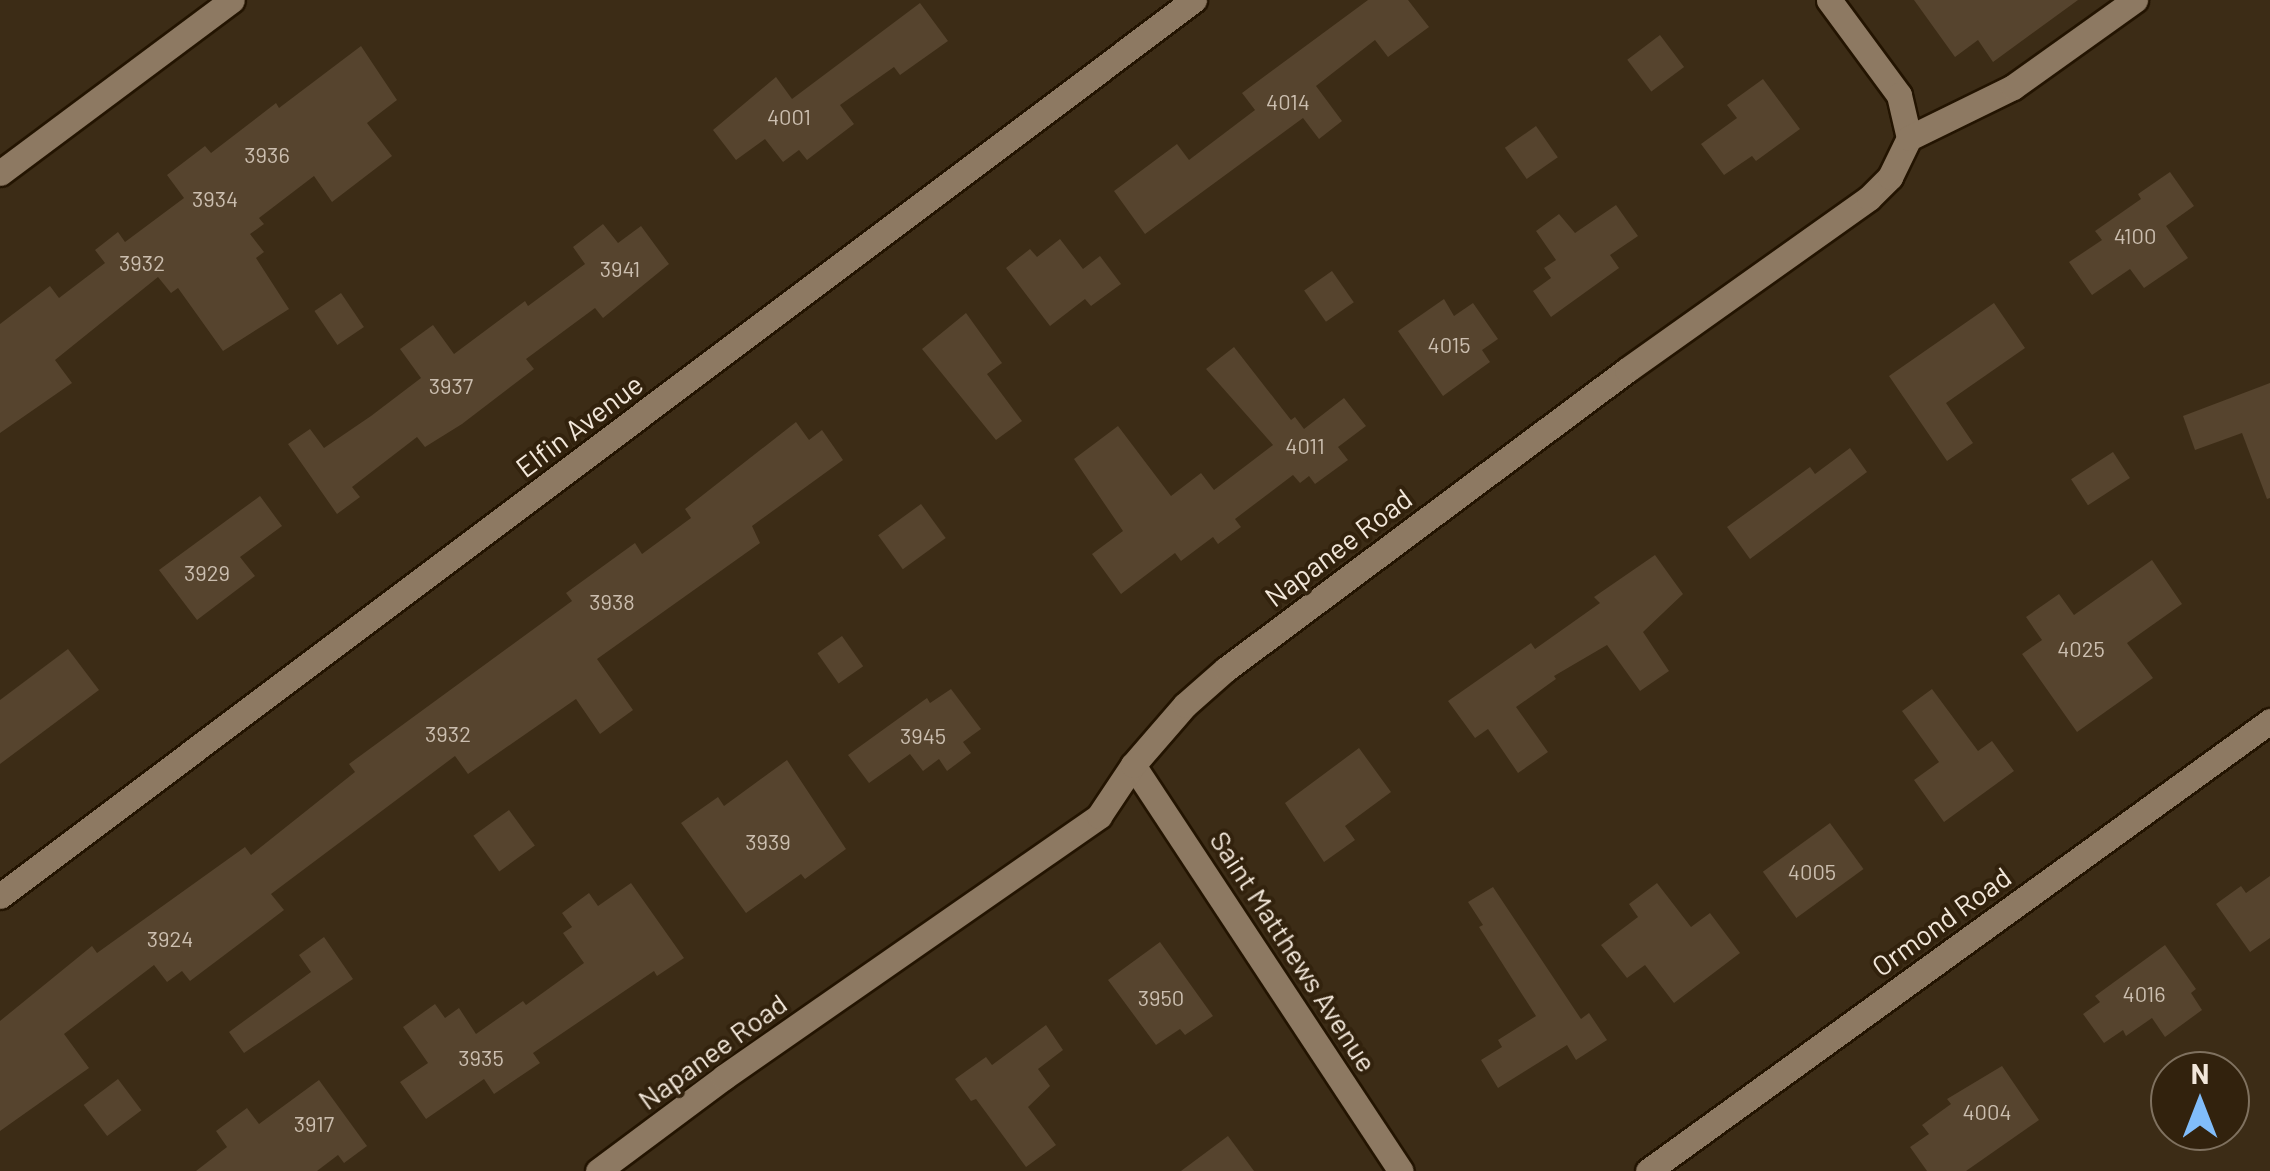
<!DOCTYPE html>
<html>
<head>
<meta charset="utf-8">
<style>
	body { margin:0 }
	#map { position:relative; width:2270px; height:1171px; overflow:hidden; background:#3c2c16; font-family:Barlow,sans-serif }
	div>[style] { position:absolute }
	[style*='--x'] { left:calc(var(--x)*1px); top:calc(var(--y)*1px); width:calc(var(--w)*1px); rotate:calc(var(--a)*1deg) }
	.building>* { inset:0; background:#56442e; transform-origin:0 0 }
	.roads { filter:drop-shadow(2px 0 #231401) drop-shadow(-2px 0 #231401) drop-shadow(0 2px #231401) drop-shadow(0 -2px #231401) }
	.minor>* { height:25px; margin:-12.5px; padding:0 12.5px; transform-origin:12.5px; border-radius:12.5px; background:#8d7962 }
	span { translate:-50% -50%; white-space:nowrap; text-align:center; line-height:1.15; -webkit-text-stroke:8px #32220d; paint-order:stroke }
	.number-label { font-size:22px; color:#cbbeaf }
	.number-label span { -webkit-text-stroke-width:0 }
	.street-label { font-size:28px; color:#f2e7da }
	.north { position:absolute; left:2150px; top:1051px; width:100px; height:100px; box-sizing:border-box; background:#32220d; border:2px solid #7f715f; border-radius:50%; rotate:0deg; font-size:28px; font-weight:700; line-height:40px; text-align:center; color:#f2e7da }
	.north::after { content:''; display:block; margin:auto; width:35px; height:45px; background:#81bdfa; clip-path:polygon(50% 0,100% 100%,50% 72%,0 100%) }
</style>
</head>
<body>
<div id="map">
	<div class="building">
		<i style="clip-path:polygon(1368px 0,1408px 0,1429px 27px,1388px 57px,1375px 40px,1316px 86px,1342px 121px,1319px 139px,1303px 118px,1145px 234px,1114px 191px,1177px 144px,1189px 160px,1255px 110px,1242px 93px)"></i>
		<i style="clip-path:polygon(1914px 0,2078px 0,1993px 62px,1978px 40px,1955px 57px)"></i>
		<i style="clip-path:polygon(920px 3px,948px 41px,900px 75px,894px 67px,840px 105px,854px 124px,807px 160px,799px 150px,783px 162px,765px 139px,736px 160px,713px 130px,776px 77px,792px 99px)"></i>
		<i style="left:1660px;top:35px;width:40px;height:41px;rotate:53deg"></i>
		<i style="clip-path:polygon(361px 46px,397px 100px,367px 123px,392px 156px,332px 202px,314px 176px,259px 218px,264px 224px,250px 234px,264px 252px,256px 258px,289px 309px,223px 351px,178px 288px,171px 293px,158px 277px,55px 360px,72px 383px,0 433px,0 324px,50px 286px,59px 298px,105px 263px,95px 250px,118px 232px,125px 242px,184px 198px,167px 175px,205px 146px,211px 153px,276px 103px,279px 108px)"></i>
		<i style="clip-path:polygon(1763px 79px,1800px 129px,1756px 161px,1752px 156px,1724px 175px,1701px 144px,1737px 118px,1727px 105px)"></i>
		<i style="left:1536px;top:126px;width:38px;height:38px;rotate:55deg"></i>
		<i style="clip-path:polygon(2170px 172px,2194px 206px,2166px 226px,2188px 258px,2144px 288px,2130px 269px,2092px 295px,2069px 262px,2102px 240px,2095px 231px,2141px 199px,2138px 194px)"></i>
		<i style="clip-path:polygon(1616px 205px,1638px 236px,1610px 255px,1619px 268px,1551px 317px,1533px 291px,1551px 278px,1544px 268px,1556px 260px,1536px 231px,1559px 214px,1575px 233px)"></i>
		<i style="clip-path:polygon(603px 224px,618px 243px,641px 226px,669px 264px,603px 318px,595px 308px,526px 359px,534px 369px,462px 424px,425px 447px,417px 437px,352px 487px,360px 497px,337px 514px,288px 444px,310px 429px,324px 448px,371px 416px,421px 378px,400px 349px,433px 325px,454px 354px,525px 301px,528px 306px,585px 264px,573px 247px)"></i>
		<i style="clip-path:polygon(1060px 239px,1083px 269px,1100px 256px,1121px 284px,1091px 306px,1085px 299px,1050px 326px,1006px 268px,1030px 249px,1037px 257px)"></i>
		<i style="left:1332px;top:271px;width:38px;height:34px;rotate:55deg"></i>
		<i style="left:341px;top:293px;width:41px;height:32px;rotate:56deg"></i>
		<i style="clip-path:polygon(1444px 299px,1454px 316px,1473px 303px,1498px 339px,1482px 350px,1490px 362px,1443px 396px,1398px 331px)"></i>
		<i style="clip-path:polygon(1994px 303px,2025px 348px,1946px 403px,1973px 443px,1947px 461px,1889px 376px)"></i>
		<i style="clip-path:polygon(966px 313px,1002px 363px,987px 374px,1022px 421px,996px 440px,922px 349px)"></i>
		<i style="clip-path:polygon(1234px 347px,1291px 420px,1295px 417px,1304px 429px,1344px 398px,1366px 426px,1338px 447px,1348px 460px,1315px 484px,1309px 476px,1300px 483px,1293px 475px,1235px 519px,1241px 527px,1218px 544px,1213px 537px,1181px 561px,1175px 553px,1121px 594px,1092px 554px,1123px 531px,1074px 459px,1118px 426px,1171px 496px,1201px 473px,1214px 490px,1273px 445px,1206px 369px)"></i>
		<i style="clip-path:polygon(2270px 383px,2270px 498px,2267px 499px,2242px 433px,2195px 450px,2183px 416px)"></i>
		<i style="clip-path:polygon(796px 422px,809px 440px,822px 430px,843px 460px,752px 526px,760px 543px,597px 659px,633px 710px,600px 734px,576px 699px,468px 774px,455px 756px,271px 894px,284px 910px,190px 981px,182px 971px,167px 982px,154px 965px,64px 1034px,89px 1068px,0 1131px,0 1021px,92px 946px,97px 953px,245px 847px,251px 855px,355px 772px,349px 764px,572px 601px,566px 593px,635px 543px,642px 554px,691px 518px,685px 509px)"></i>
		<i style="clip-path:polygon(1850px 448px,1867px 472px,1750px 559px,1727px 527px,1810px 467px,1815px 474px)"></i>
		<i style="left:2113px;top:452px;width:31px;height:50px;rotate:57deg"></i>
		<i style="clip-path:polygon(260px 496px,282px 526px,240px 557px,255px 576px,197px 620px,159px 570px)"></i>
		<i style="left:921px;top:504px;width:42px;height:53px;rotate:54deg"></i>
		<i style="clip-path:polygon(1655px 555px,1683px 594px,1643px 632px,1669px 671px,1640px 691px,1607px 645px,1554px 676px,1556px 679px,1516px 707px,1548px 752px,1518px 773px,1488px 729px,1475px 738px,1448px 701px,1531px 643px,1535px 649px,1600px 603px,1594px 597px)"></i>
		<i style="clip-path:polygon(2152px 560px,2182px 604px,2127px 643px,2153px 678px,2077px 732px,2022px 654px,2042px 640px,2026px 617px,2059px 594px,2074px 615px)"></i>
		<i style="left:842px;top:636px;width:37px;height:30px;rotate:55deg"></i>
		<i style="clip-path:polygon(68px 649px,99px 690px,0 764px,0 700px)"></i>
		<i style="clip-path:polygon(951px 689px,981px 729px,963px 742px,971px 753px,947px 771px,939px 759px,923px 771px,910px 754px,869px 783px,848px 755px,927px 698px,930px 703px)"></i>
		<i style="clip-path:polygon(1932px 689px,1978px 751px,1992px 741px,2014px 771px,1944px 822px,1914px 780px,1939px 762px,1902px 711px)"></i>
		<i style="clip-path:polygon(1359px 748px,1391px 792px,1345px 826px,1355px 840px,1324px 862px,1285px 803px)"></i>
		<i style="clip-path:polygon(787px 760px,846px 849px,805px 879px,801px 874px,746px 913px,681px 823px,718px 797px,724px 806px)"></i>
		<i style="left:509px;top:810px;width:44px;height:44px;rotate:54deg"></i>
		<i style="left:1830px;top:823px;width:57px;height:83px;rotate:54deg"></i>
		<i style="clip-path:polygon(2270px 876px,2270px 938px,2250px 952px,2216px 904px,2241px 886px,2246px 893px)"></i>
		<i style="clip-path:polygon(631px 883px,684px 958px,657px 976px,654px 971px,533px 1053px,540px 1063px,494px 1094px,484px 1079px,426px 1119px,400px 1082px,428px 1063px,403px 1027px,435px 1004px,445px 1018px,459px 1008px,476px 1034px,523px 1001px,526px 1005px,584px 963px,563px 933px,572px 927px,562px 913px,589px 893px,598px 906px)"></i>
		<i style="clip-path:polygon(1657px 883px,1691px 927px,1710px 913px,1740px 953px,1674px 1003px,1645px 965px,1627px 978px,1601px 945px,1638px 917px,1629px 904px)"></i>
		<i style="clip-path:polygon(1493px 887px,1581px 1019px,1589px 1013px,1607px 1040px,1576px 1060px,1567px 1045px,1498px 1088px,1481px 1060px,1502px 1047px,1498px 1040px,1536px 1016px,1479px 927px,1483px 925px,1468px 902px)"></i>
		<i style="clip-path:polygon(324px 937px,353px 979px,244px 1053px,229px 1032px,311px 972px,299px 955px)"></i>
		<i style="clip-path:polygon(1160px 942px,1213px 1016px,1185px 1035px,1180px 1029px,1156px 1045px,1108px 980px)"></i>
		<i style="clip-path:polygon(2165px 945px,2196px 989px,2191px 993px,2202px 1010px,2165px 1037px,2152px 1018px,2126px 1036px,2123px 1030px,2104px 1043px,2083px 1014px,2100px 1002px,2095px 996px)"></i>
		<i style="clip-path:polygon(1046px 1025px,1063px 1050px,1038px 1069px,1050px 1086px,1028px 1107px,1056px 1145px,1026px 1167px,976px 1099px,971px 1101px,955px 1079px,986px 1057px,992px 1065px)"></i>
		<i style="clip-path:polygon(2002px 1066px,2039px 1120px,1966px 1171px,1927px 1171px,1910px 1147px,1929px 1134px,1922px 1125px,1951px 1104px,1947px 1099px)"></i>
		<i style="left:118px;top:1079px;width:39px;height:43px;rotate:53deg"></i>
		<i style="clip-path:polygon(319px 1080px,367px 1146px,344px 1163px,338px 1155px,317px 1171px,196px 1171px,227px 1147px,216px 1131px,247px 1108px,259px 1124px)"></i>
		<i style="clip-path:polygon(1228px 1136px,1254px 1171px,1181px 1171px)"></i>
	</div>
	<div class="roads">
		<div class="minor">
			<i style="--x:1829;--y:0;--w:118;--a:53.6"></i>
			<i style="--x:1899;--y:95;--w:44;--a:76.9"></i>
			<i style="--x:0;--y:173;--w:289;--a:-36.7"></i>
			<i style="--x:1133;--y:765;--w:486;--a:56.6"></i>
			<i style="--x:0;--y:896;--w:1493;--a:-36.89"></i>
			<i style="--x:598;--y:1171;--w:157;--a:-36.7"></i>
			<i style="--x:724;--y:1077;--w:457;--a:-34.8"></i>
			<i style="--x:1099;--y:816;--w:61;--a:-56.3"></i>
			<i style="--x:1133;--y:765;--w:79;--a:-49.1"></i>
			<i style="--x:1185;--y:705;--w:55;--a:-41.3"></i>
			<i style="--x:1226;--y:669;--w:500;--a:-36.71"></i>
			<i style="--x:1627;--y:370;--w:297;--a:-35.4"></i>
			<i style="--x:1869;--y:198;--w:30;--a:-45"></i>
			<i style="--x:1890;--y:177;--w:43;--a:-64"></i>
			<i style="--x:1909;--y:138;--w:116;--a:-26.1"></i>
			<i style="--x:2013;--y:87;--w:150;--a:-35.5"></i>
			<i style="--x:1648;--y:1171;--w:768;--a:-35.88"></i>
		</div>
	</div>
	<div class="number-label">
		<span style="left:1288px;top:102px">4014</span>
		<span style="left:789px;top:117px">4001</span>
		<span style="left:267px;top:155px">3936</span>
		<span style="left:215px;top:199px">3934</span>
		<span style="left:2135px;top:236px">4100</span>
		<span style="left:142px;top:263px">3932</span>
		<span style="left:620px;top:269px">3941</span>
		<span style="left:1449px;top:345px">4015</span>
		<span style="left:451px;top:386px">3937</span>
		<span style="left:1305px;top:446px">4011</span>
		<span style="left:207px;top:573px">3929</span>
		<span style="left:612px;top:602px">3938</span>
		<span style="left:2081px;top:649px">4025</span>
		<span style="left:448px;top:734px">3932</span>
		<span style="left:923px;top:736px">3945</span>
		<span style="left:768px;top:842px">3939</span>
		<span style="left:1812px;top:872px">4005</span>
		<span style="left:170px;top:939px">3924</span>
		<span style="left:2144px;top:994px">4016</span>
		<span style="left:1161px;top:998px">3950</span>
		<span style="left:481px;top:1058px">3935</span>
		<span style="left:1987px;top:1112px">4004</span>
		<span style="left:314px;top:1124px">3917</span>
	</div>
	<div class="street-label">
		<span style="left:579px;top:425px;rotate:-37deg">Elfin Avenue</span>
		<span style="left:1338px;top:547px;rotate:-37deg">Napanee Road</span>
		<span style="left:1941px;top:921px;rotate:-36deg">Ormond Road</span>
		<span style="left:1294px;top:951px;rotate:57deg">Saint Matthews Avenue</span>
		<span style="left:712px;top:1051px;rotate:-36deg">Napanee Road</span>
	</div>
	<div class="north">N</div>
</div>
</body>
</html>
